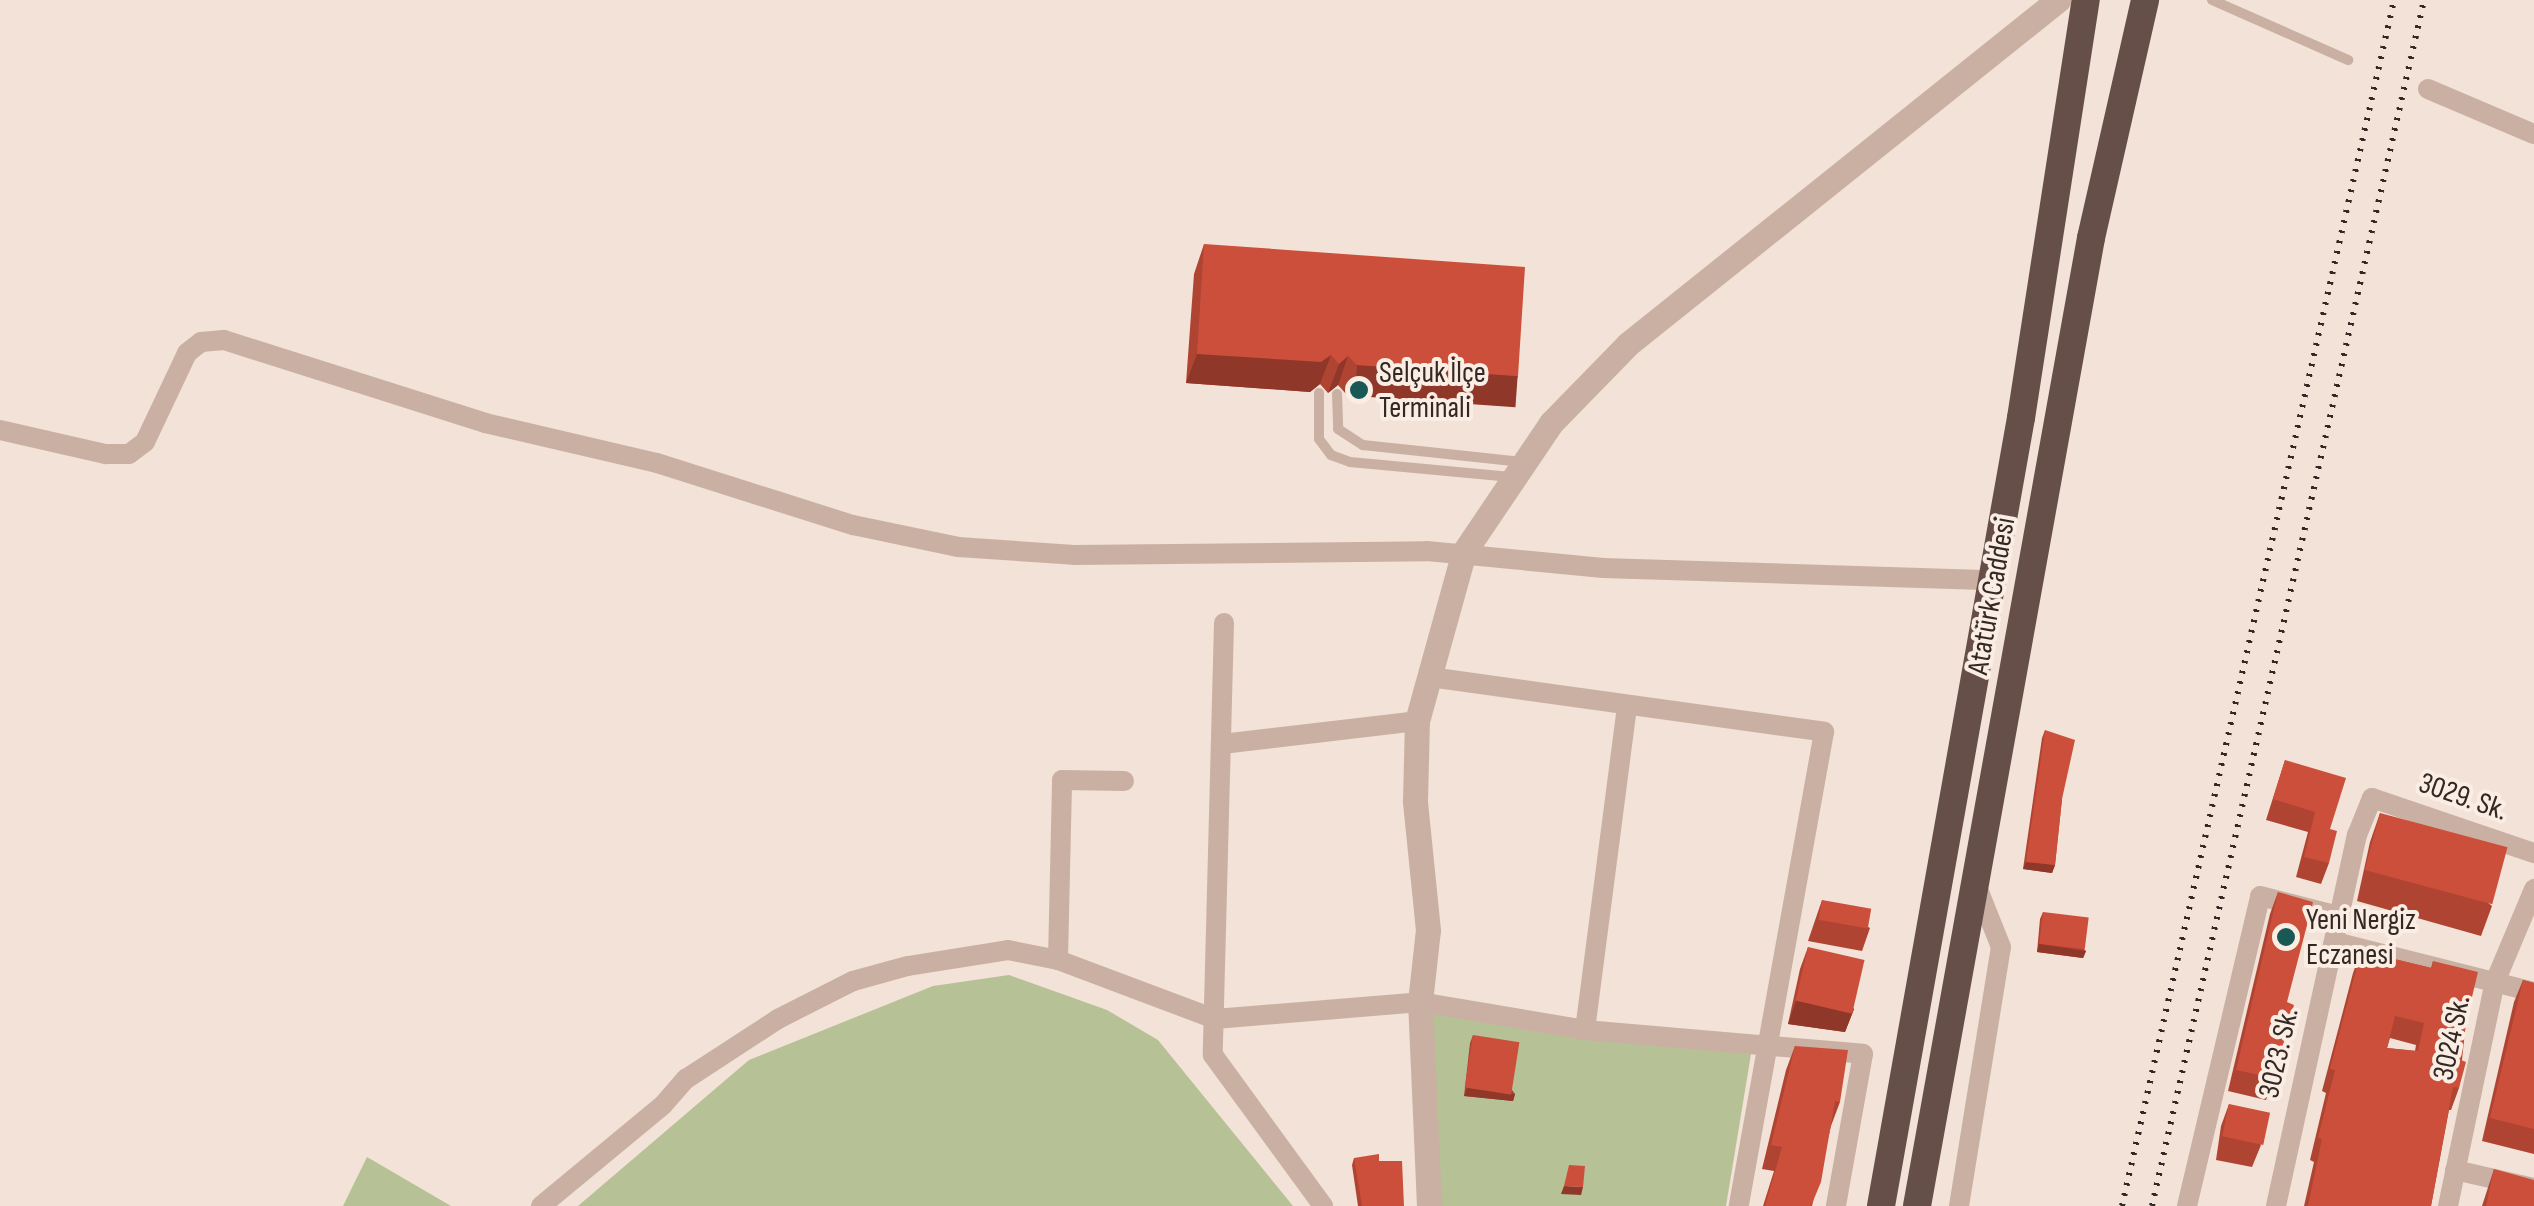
<!DOCTYPE html>
<html>
<head>
<meta charset="utf-8">
<style>
	body { margin:0 }
	#map { position:relative; width:2534px; height:1206px; overflow:hidden; background:#f2e2d7; font-family:"Sofia Sans Condensed",sans-serif }
	div>[style] { position:absolute }
	[style*='--x'] { left:calc(var(--x)*1px); top:calc(var(--y)*1px); width:calc(var(--w)*1px); rotate:calc(var(--a)*1deg) }
	.green>* { inset:0; background:#b7c196 }
	.service>* { height:10px; margin:-5px; padding:0 5px; transform-origin:5px; border-radius:5px; background:#cab0a2 }
	.minor>* { height:20px; margin:-10px; padding:0 10px; transform-origin:10px; border-radius:10px; background:#cab0a2 }
	.tertiary>* { height:25px; margin:-12.5px; padding:0 12.5px; transform-origin:12.5px; border-radius:12.5px; background:#cab0a2 }
	.trunk>* { height:28px; margin:-14px; padding:0 14px; transform-origin:14px; border-radius:14px; background:#664f48 }
	.rail>* { height:6px; margin-top:-3px; transform-origin:0; background:repeating-linear-gradient(90deg,#342825 0 2.5px,transparent 0 10.5px) }
	.wall>* { inset:0; background:#af4433 }
	.shaded-wall>* { inset:0; background:#8f3729; transform-origin:0 0 }
	.building>* { inset:0; background:#cc4f3b; transform-origin:0 0 }
	.dots>* { width:28px; height:28px; translate:-50% -50%; box-sizing:border-box; border:5px solid #faede3; border-radius:50% }
	span { translate:-50% -50%; white-space:nowrap; text-align:center; line-height:1.15; -webkit-text-stroke:8px #faede3; paint-order:stroke }
	.poi-label { font-size:30px; color:#342825 }
	.left { translate:0 -50%; text-align:left }
	.street-label { font-size:30px; color:#342825 }
</style>
</head>
<body>
<div id="map">
	<div class="green">
		<i style="clip-path:polygon(1009px 975px,1107px 1010px,1158px 1040px,1293px 1206px,578px 1206px,749px 1060px,933px 986px)"></i>
		<i style="clip-path:polygon(1432px 1013px,1751px 1054px,1726px 1206px,1439px 1206px)"></i>
		<i style="clip-path:polygon(367px 1157px,451px 1206px,343px 1206px)"></i>
	</div>
	<div class="service">
		<i style="--x:2212;--y:0;--w:149;--a:23.8"></i>
		<i style="--x:1319;--y:393;--w:46;--a:90"></i>
		<i style="--x:1319;--y:439;--w:20;--a:53"></i>
		<i style="--x:1331;--y:455;--w:20;--a:20"></i>
		<i style="--x:1350;--y:462;--w:162;--a:5.3"></i>
		<i style="--x:1337;--y:394;--w:35;--a:88"></i>
		<i style="--x:1338;--y:429;--w:30;--a:33"></i>
		<i style="--x:1363;--y:445;--w:160;--a:6.1"></i>
	</div>
	<div class="minor">
		<i style="--x:2428;--y:89;--w:115;--a:23"></i>
		<i style="--x:0;--y:430;--w:109;--a:12.8"></i>
		<i style="--x:106;--y:454;--w:23;--a:0"></i>
		<i style="--x:129;--y:454;--w:20;--a:-37"></i>
		<i style="--x:145;--y:442;--w:98;--a:-64.7"></i>
		<i style="--x:187;--y:353;--w:18;--a:-38"></i>
		<i style="--x:201;--y:342;--w:23;--a:-5"></i>
		<i style="--x:224;--y:340;--w:274;--a:17.6"></i>
		<i style="--x:485;--y:423;--w:177;--a:13.1"></i>
		<i style="--x:657;--y:463;--w:206;--a:17.6"></i>
		<i style="--x:853;--y:525;--w:107;--a:11.8"></i>
		<i style="--x:958;--y:547;--w:116;--a:3.9"></i>
		<i style="--x:1074;--y:555;--w:353;--a:-0.6"></i>
		<i style="--x:1427;--y:551;--w:177;--a:5.5"></i>
		<i style="--x:1603;--y:568;--w:389;--a:1.8"></i>
		<i style="--x:1224;--y:623;--w:432;--a:91.5"></i>
		<i style="--x:1213;--y:1055;--w:187;--a:53.9"></i>
		<i style="--x:1430;--y:677;--w:398;--a:7.9"></i>
		<i style="--x:1824;--y:732;--w:482;--a:100.2"></i>
		<i style="--x:1222;--y:744;--w:196;--a:-6.7"></i>
		<i style="--x:2335;--y:942;--w:205;--a:14.1"></i>
		<i style="--x:1058;--y:960;--w:180;--a:-88.7"></i>
		<i style="--x:1062;--y:780;--w:62;--a:0.9"></i>
		<i style="--x:1585;--y:1030;--w:327;--a:-82.6"></i>
		<i style="--x:2455;--y:1170;--w:81;--a:12.8"></i>
		<i style="--x:541;--y:1206;--w:158;--a:-39.6"></i>
		<i style="--x:663;--y:1105;--w:35;--a:-49"></i>
		<i style="--x:686;--y:1079;--w:110;--a:-33.1"></i>
		<i style="--x:778;--y:1019;--w:84;--a:-26.9"></i>
		<i style="--x:853;--y:981;--w:57;--a:-15.3"></i>
		<i style="--x:908;--y:966;--w:101;--a:-9.1"></i>
		<i style="--x:1008;--y:950;--w:51;--a:11.3"></i>
		<i style="--x:1058;--y:960;--w:168;--a:20.6"></i>
		<i style="--x:1215;--y:1019;--w:206;--a:-4.7"></i>
		<i style="--x:1420;--y:1002;--w:167;--a:9.6"></i>
		<i style="--x:1585;--y:1030;--w:279;--a:4.9"></i>
		<i style="--x:1863;--y:1054;--w:154;--a:100.1"></i>
		<i style="--x:1959;--y:1206;--w:262;--a:-80.8"></i>
		<i style="--x:2001;--y:947;--w:70;--a:-111.8"></i>
		<i style="--x:2187;--y:1206;--w:318;--a:-76.7"></i>
		<i style="--x:2260;--y:896;--w:86;--a:14.2"></i>
		<i style="--x:2276;--y:1206;--w:380;--a:-77.7"></i>
		<i style="--x:2357;--y:835;--w:40;--a:-68"></i>
		<i style="--x:2372;--y:798;--w:171;--a:18.8"></i>
		<i style="--x:2448;--y:1206;--w:229;--a:-78.2"></i>
		<i style="--x:2495;--y:982;--w:101;--a:-67.2"></i>
	</div>
	<div class="tertiary">
		<i style="--x:1429;--y:1206;--w:204;--a:-92.5"></i>
		<i style="--x:1420;--y:1002;--w:72;--a:-83.7"></i>
		<i style="--x:1428;--y:930;--w:130;--a:-95.8"></i>
		<i style="--x:1415;--y:801;--w:80;--a:-88.6"></i>
		<i style="--x:1417;--y:721;--w:175;--a:-74.5"></i>
		<i style="--x:1464;--y:552;--w:156;--a:-56"></i>
		<i style="--x:1551;--y:423;--w:110;--a:-45.7"></i>
		<i style="--x:1628;--y:344;--w:551;--a:-38.66"></i>
	</div>
	<div class="trunk">
		<i style="--x:1881;--y:1206;--w:800;--a:-79.93"></i>
		<i style="--x:2021;--y:418;--w:423;--a:-81.2"></i>
		<i style="--x:1917;--y:1206;--w:984;--a:-79.81"></i>
		<i style="--x:2091;--y:238;--w:244;--a:-77.2"></i>
	</div>
	<div class="rail">
		<i style="--x:2122;--y:1206;--w:1236;--a:-77.29"></i>
		<i style="--x:2152;--y:1206;--w:1236;--a:-77.29"></i>
	</div>
	<div class="wall">
		<i style="clip-path:polygon(1204px 244px,1518px 376px,1507px 405px,1346px 394px,1338px 385px,1328px 393px,1320px 384px,1310px 392px,1186px 383px,1194px 274px)"></i>
		<i style="clip-path:polygon(2045px 730px,2062px 799px,2055px 865px,2052px 873px,2023px 869px,2042px 738px)"></i>
		<i style="clip-path:polygon(2285px 760px,2330px 829px,2329px 863px,2321px 884px,2296px 877px,2308px 832px,2266px 820px)"></i>
		<i style="clip-path:polygon(2380px 813px,2492px 906px,2481px 936px,2357px 901px,2370px 842px)"></i>
		<i style="clip-path:polygon(2278px 892px,2287px 1002px,2274px 1078px,2266px 1100px,2228px 1091px,2270px 914px)"></i>
		<i style="clip-path:polygon(1822px 900px,1870px 928px,1862px 951px,1808px 941px)"></i>
		<i style="clip-path:polygon(2043px 912px,2086px 951px,2083px 958px,2037px 952px,2040px 919px)"></i>
		<i style="clip-path:polygon(1808px 947px,1854px 1009px,1845px 1032px,1788px 1024px,1800px 969px)"></i>
		<i style="clip-path:polygon(evenodd,2361px 951px,2431px 968px,2433px 961px,2466px 1022px,2459px 1088px,2451px 1110px,2449px 1110px,2431px 1206px,2304px 1206px,2314px 1162px,2310px 1160px,2326px 1093px,2322px 1091px,2353px 973px,2361px 951px,2390px 1038px,2416px 1045px,2415px 1051px,2387px 1048px,2390px 1038px)"></i>
		<i style="clip-path:polygon(2523px 980px,2534px 983px,2534px 1154px,2482px 1141px,2514px 1002px)"></i>
		<i style="clip-path:polygon(1473px 1035px,1515px 1094px,1513px 1101px,1464px 1096px,1470px 1043px)"></i>
		<i style="clip-path:polygon(1795px 1046px,1840px 1102px,1831px 1126px,1812px 1206px,1763px 1206px,1774px 1171px,1762px 1169px,1786px 1070px)"></i>
		<i style="clip-path:polygon(2229px 1104px,2261px 1145px,2252px 1167px,2216px 1160px,2221px 1126px)"></i>
		<i style="clip-path:polygon(1354px 1158px,1379px 1161px,1404px 1206px,1358px 1206px,1352px 1165px)"></i>
		<i style="clip-path:polygon(2494px 1169px,2534px 1206px,2482px 1206px)"></i>
	</div>
	<div class="shaded-wall">
		<i style="clip-path:polygon(1197px 354px,1331px 355px,1320px 384px,1310px 392px,1186px 383px)"></i>
		<i style="clip-path:polygon(1348px 356px,1338px 385px,1328px 393px,1339px 364px)"></i>
		<i style="left:1357px;top:365px;width:161px;height:31px;rotate:4deg"></i>
		<i style="clip-path:polygon(2026px 862px,2055px 865px,2052px 873px,2023px 869px)"></i>
		<i style="clip-path:polygon(2039px 944px,2086px 951px,2083px 958px,2037px 952px)"></i>
		<i style="clip-path:polygon(1796px 1001px,1854px 1009px,1845px 1032px,1788px 1024px)"></i>
		<i style="clip-path:polygon(1467px 1088px,1515px 1094px,1513px 1101px,1464px 1096px)"></i>
		<i style="clip-path:polygon(1564px 1186px,1583px 1187px,1581px 1195px,1561px 1194px)"></i>
	</div>
	<div class="building">
		<i style="clip-path:polygon(1204px 244px,1525px 267px,1518px 376px,1357px 365px,1348px 356px,1339px 364px,1331px 355px,1321px 362px,1197px 354px)"></i>
		<i style="clip-path:polygon(2045px 730px,2075px 740px,2062px 799px,2055px 865px,2026px 862px)"></i>
		<i style="clip-path:polygon(2285px 760px,2346px 778px,2330px 829px,2337px 831px,2329px 863px,2304px 857px,2315px 812px,2273px 799px)"></i>
		<i style="left:2380px;top:813px;width:132px;height:59px;rotate:15deg"></i>
		<i style="clip-path:polygon(2278px 892px,2313px 902px,2287px 1002px,2294px 1005px,2274px 1078px,2236px 1070px)"></i>
		<i style="left:1822px;top:900px;width:50px;height:20px;rotate:10deg"></i>
		<i style="left:2043px;top:912px;width:46px;height:32px;rotate:7deg"></i>
		<i style="left:1808px;top:947px;width:58px;height:55px;rotate:13deg"></i>
		<i style="clip-path:polygon(evenodd,2361px 951px,2432px 968px,2433px 961px,2478px 972px,2466px 1022px,2461px 1060px,2466px 1062px,2459px 1088px,2453px 1087px,2431px 1206px,2308px 1206px,2322px 1139px,2318px 1138px,2335px 1070px,2330px 1069px,2361px 951px,2395px 1016px,2424px 1023px,2418px 1051px,2387px 1048px,2395px 1016px)"></i>
		<i style="clip-path:polygon(2523px 980px,2534px 983px,2534px 1129px,2490px 1118px)"></i>
		<i style="left:1473px;top:1035px;width:47px;height:53px;rotate:9deg"></i>
		<i style="clip-path:polygon(1795px 1046px,1848px 1050px,1840px 1102px,1835px 1101px,1821px 1182px,1811px 1206px,1765px 1206px,1782px 1147px,1771px 1145px)"></i>
		<i style="left:2229px;top:1104px;width:42px;height:33px;rotate:12deg"></i>
		<i style="clip-path:polygon(1379px 1154px,1379px 1161px,1402px 1161px,1404px 1206px,1362px 1206px,1354px 1158px)"></i>
		<i style="clip-path:polygon(1569px 1165px,1585px 1166px,1583px 1187px,1564px 1186px)"></i>
		<i style="clip-path:polygon(2494px 1169px,2534px 1180px,2534px 1206px,2486px 1206px)"></i>
	</div>
	<div class="dots">
		<i style="left:1359px;top:390px;background:#195855"></i>
		<i style="left:2286px;top:937px;background:#195855"></i>
	</div>
	<div class="poi-label">
		<span class="left" style="left:1379px;top:390px">Selçuk İlçe<br>Terminali</span>
		<span class="left" style="left:2306px;top:937px">Yeni Nergiz<br>Eczanesi</span>
	</div>
	<div class="street-label">
		<span style="left:1992px;top:596px;rotate:-80deg">Atatürk Caddesi</span>
		<span style="left:2463px;top:797px;rotate:19deg">3029. Sk.</span>
		<span style="left:2452px;top:1038px;rotate:-78deg">3024 Sk.</span>
		<span style="left:2279px;top:1053px;rotate:-77deg">3023. Sk.</span>
	</div>
</div>
</body>
</html>
